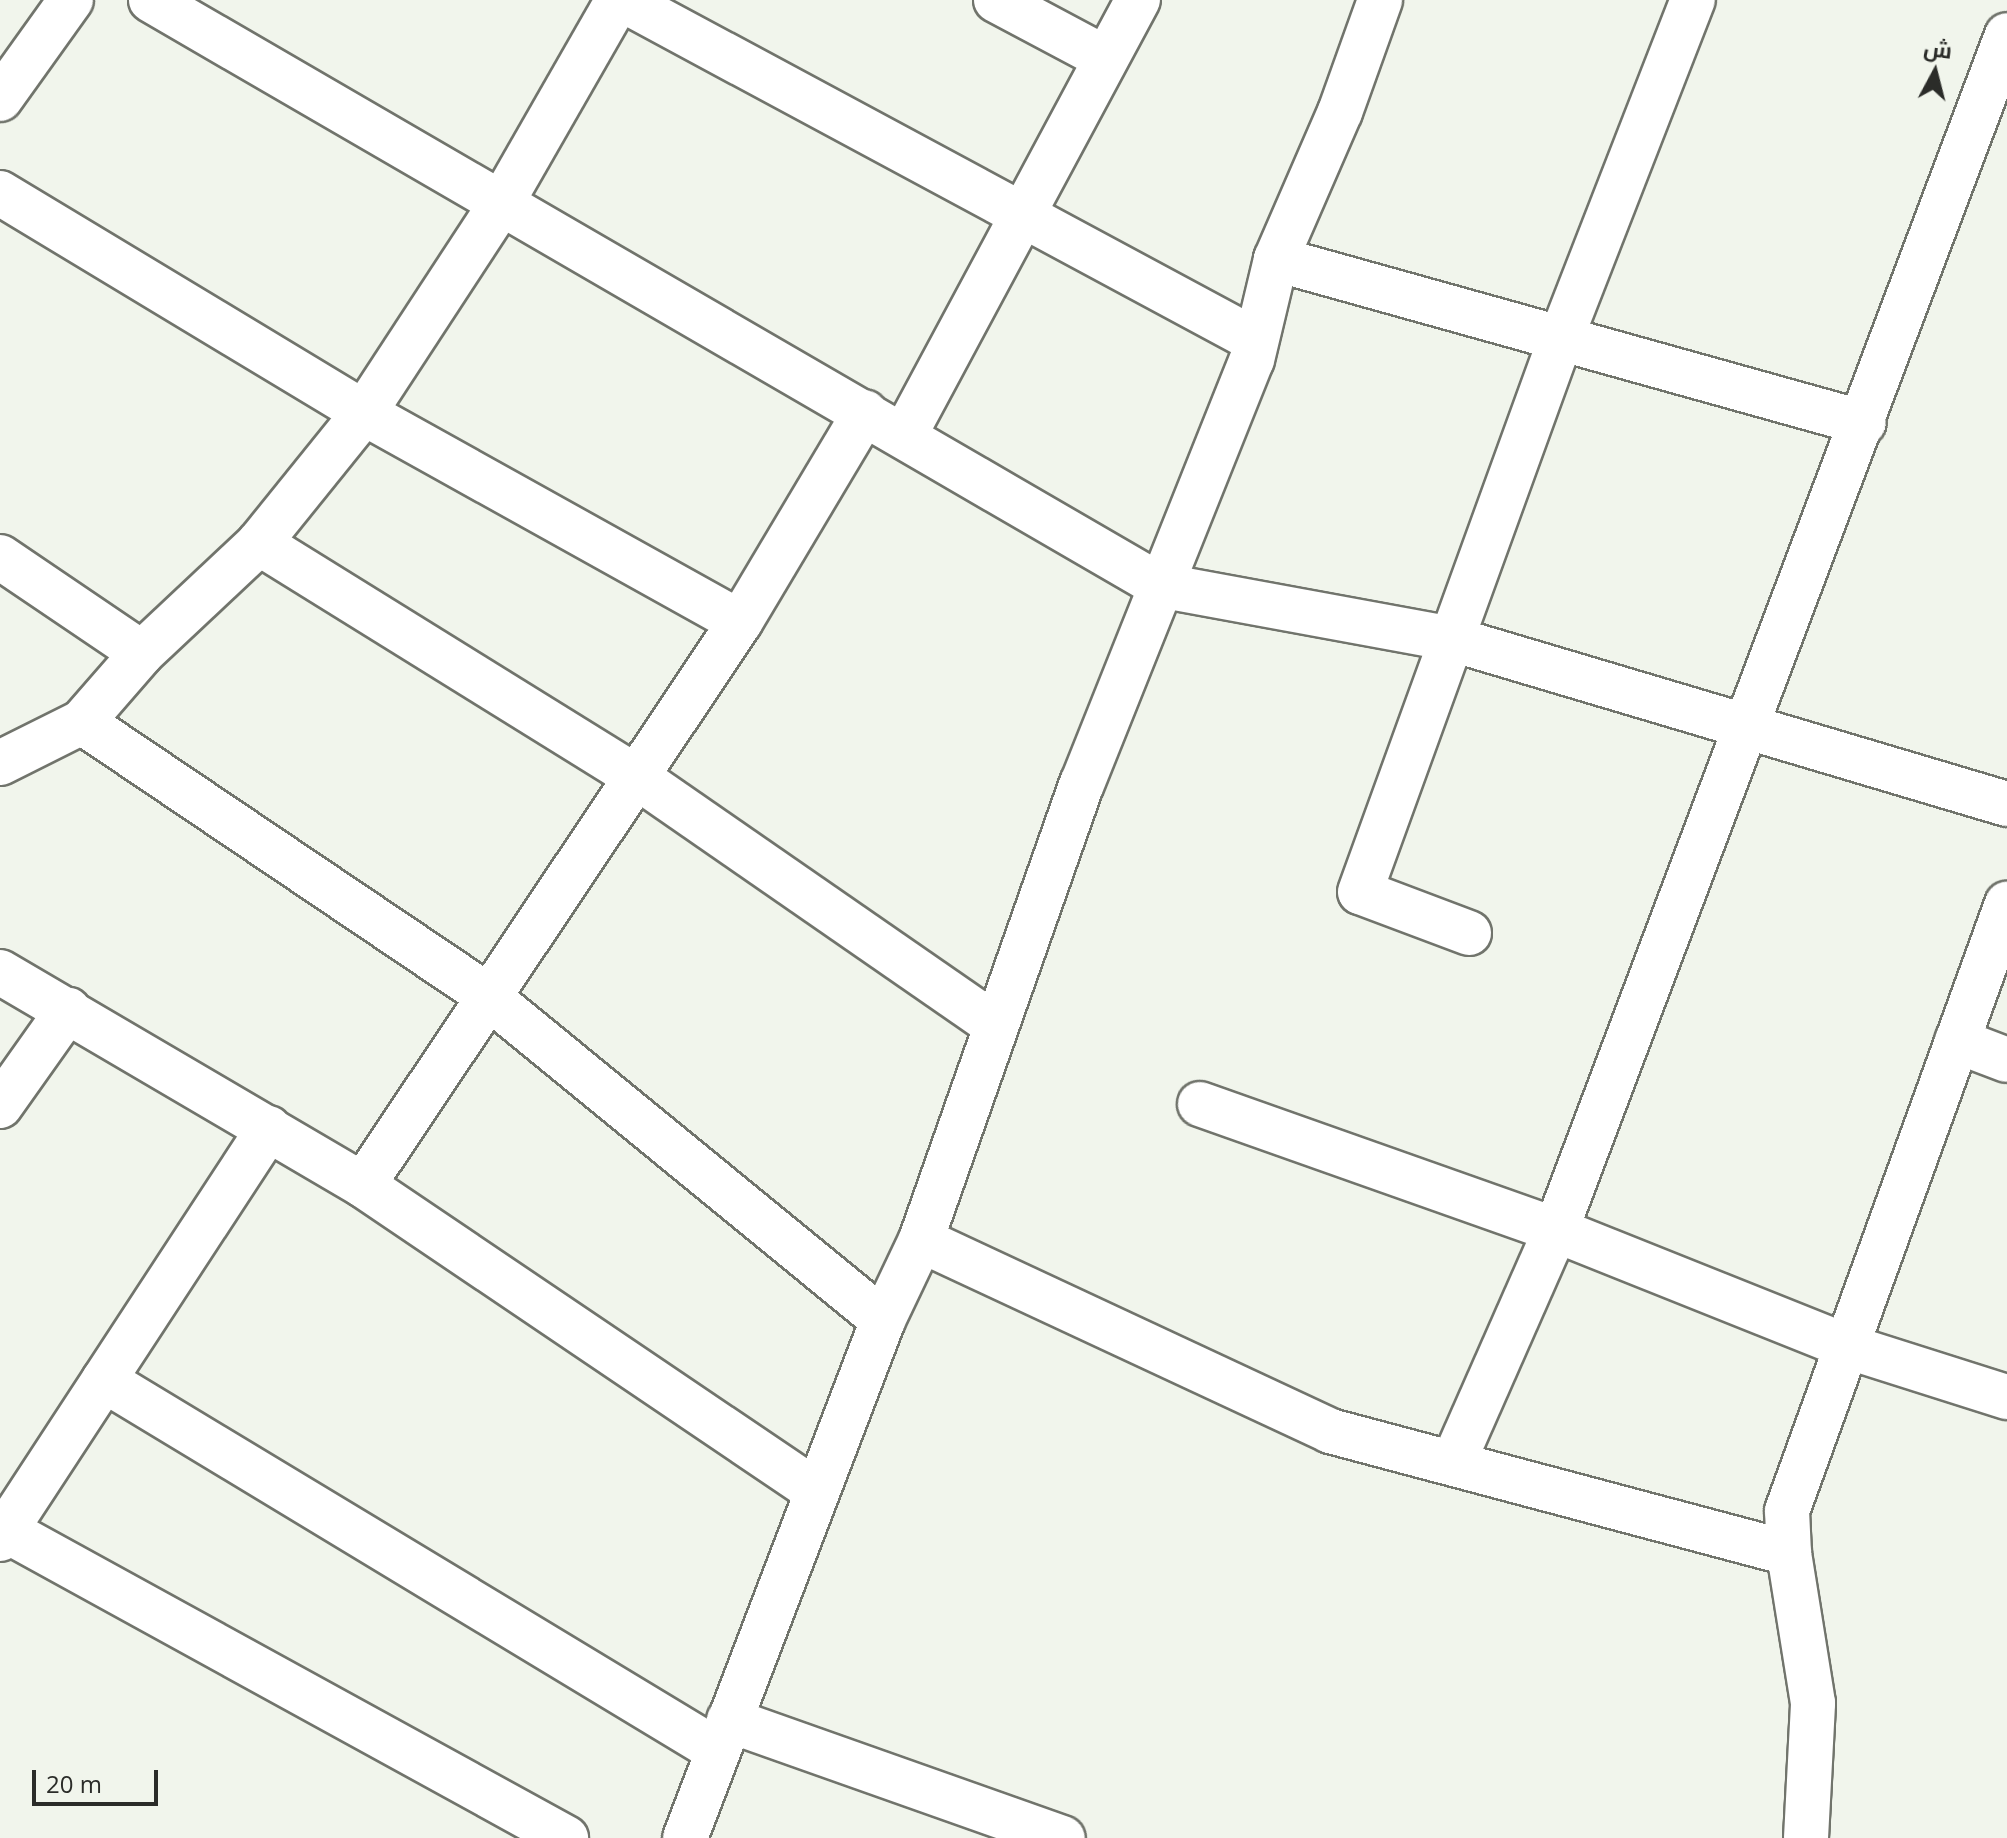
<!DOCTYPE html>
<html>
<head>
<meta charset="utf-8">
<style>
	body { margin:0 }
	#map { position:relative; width:2007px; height:1838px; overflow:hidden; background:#f1f5ec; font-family:"Open Sans",Cairo,sans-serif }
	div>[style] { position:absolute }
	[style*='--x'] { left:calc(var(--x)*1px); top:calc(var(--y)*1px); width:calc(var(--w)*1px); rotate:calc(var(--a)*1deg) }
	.roads { filter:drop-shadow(2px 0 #71746c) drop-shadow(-2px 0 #71746c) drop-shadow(0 2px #71746c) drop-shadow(0 -2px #71746c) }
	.street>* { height:44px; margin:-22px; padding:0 22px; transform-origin:22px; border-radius:22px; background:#fff }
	span { translate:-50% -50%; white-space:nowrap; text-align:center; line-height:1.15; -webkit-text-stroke:8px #f1f5ec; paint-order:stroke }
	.north { position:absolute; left:1895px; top:32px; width:80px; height:80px; -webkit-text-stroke:6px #f1f5ec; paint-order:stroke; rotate:7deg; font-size:22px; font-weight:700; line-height:32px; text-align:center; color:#2b2c29 }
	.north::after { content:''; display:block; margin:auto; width:28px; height:36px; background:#2b2c29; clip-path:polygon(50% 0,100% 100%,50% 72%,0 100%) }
	.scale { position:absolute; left:32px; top:1770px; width:126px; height:36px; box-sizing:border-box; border:4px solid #2b2c29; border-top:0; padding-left:10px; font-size:24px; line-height:28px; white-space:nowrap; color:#2b2c29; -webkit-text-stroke:6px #f1f5ec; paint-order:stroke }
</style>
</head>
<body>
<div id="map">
	<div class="roads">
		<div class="street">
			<i style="--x:151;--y:0;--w:1165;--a:30.13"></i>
			<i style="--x:1159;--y:585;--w:298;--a:10.4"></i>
			<i style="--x:1452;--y:639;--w:579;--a:16.56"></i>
			<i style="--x:623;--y:0;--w:718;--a:28.28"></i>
			<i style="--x:996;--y:0;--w:121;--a:28"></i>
			<i style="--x:0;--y:99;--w:122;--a:-54.4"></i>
			<i style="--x:0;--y:193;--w:425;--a:31.1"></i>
			<i style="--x:364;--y:413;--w:430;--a:29.1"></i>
			<i style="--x:1276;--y:259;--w:610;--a:15.58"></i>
			<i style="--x:904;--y:436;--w:495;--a:-61.8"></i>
			<i style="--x:259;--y:543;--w:445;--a:31.8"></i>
			<i style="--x:637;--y:777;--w:436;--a:34.7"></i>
			<i style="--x:0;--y:557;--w:171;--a:34.1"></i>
			<i style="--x:82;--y:722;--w:488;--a:34"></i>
			<i style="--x:486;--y:995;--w:513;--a:39.31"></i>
			<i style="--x:0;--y:763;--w:92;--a:-26.6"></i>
			<i style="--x:82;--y:722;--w:91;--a:-49"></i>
			<i style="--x:142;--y:653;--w:161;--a:-43.2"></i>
			<i style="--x:259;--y:543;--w:167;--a:-51.1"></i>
			<i style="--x:364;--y:413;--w:250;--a:-56.8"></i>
			<i style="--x:501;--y:204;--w:235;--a:-60.2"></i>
			<i style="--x:1469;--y:933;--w:116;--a:-159.4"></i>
			<i style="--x:1360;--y:892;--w:589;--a:-70.06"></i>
			<i style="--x:1561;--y:338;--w:363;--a:-68.7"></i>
			<i style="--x:0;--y:972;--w:421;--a:30.4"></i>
			<i style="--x:363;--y:1185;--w:547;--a:34.04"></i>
			<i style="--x:1957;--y:1041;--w:53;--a:20.8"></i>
			<i style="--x:1200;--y:1104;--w:378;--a:19.5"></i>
			<i style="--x:1556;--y:1230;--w:315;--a:21.8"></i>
			<i style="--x:1849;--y:1347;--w:166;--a:17.6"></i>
			<i style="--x:0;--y:1106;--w:118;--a:-54.7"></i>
			<i style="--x:363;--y:1185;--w:678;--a:-56.19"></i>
			<i style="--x:740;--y:622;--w:244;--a:-59.2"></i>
			<i style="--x:921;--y:1240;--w:451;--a:25"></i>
			<i style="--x:1330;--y:1431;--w:475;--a:14.9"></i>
			<i style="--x:104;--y:1380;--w:717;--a:31.14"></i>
			<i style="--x:1453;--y:1463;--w:255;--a:-66.2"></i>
			<i style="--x:1556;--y:1230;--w:1277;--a:-69.32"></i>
			<i style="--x:0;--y:1527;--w:646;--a:28.79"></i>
			<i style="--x:0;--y:1539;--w:491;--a:-56.8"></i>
			<i style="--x:729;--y:1720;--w:354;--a:19.5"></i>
			<i style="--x:685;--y:1838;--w:555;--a:-69.08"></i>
			<i style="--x:883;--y:1320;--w:89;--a:-64.6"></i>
			<i style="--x:921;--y:1240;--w:484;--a:-70.6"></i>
			<i style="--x:1082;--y:784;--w:457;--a:-68.2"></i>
			<i style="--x:1252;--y:360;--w:104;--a:-76.6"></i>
			<i style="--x:1276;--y:259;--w:160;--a:-66.5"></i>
			<i style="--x:1340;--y:112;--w:119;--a:-70.3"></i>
			<i style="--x:1806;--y:1838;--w:135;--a:-87"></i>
			<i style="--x:1813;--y:1703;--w:152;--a:-99.1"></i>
			<i style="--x:1789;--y:1553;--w:42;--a:-92.7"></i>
			<i style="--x:1787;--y:1511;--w:646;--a:-70.08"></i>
		</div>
	</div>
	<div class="north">ش</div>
	<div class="scale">20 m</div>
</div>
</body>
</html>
